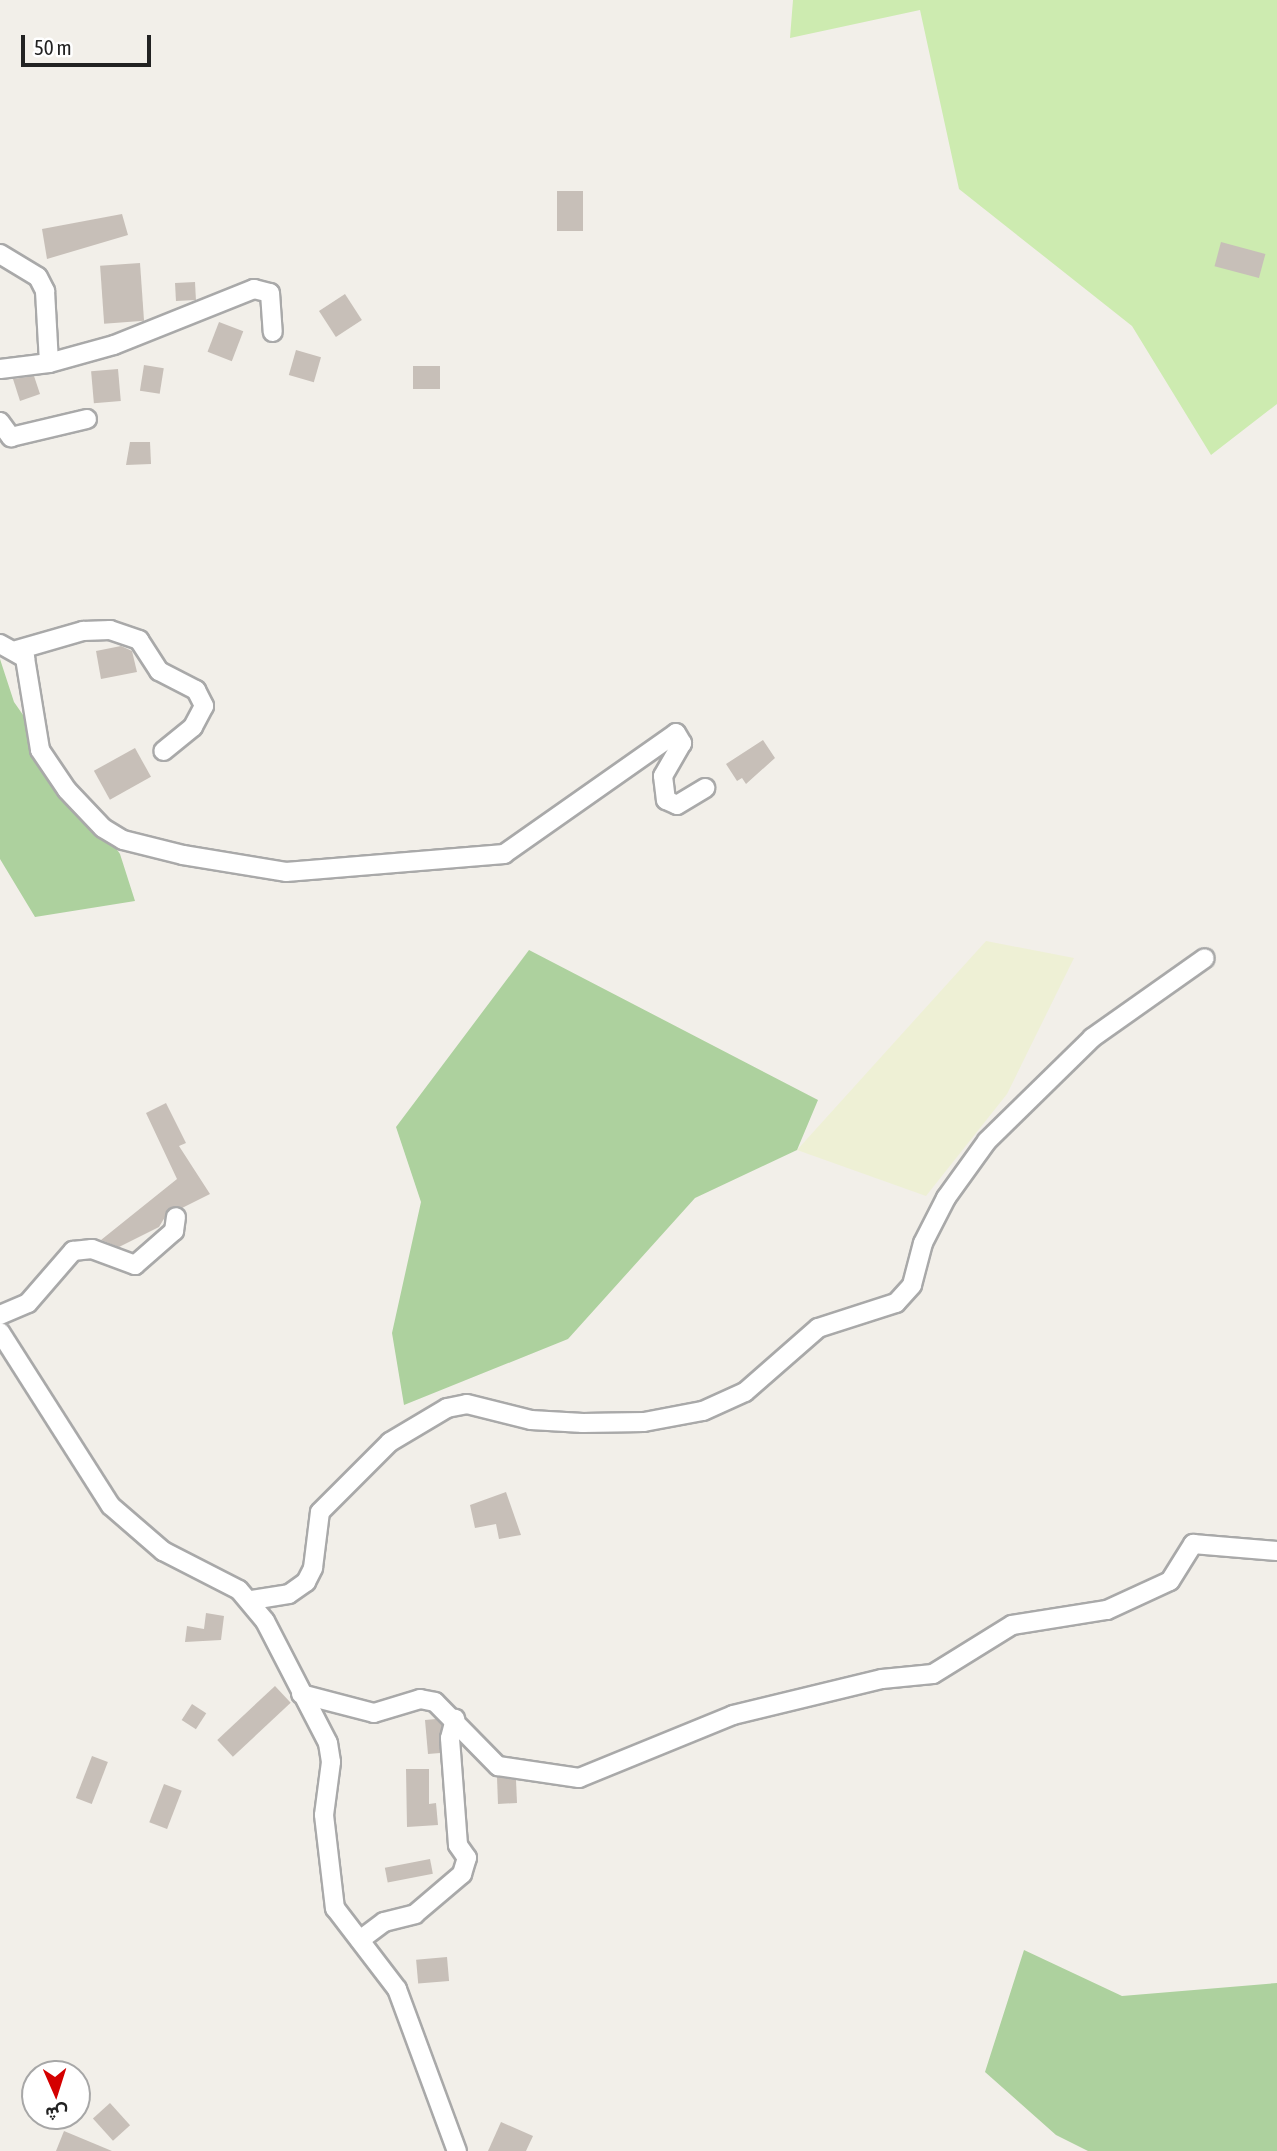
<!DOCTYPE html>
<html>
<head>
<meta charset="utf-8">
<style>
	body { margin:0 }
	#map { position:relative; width:1277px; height:2151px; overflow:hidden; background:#f2efe9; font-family:"Asap Condensed",Vazirmatn,sans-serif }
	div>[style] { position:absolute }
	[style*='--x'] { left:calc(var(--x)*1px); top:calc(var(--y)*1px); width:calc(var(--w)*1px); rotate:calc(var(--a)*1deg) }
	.farmland>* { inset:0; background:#eef0d5 }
	.grass>* { inset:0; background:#cdebb0 }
	.forest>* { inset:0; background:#add19e }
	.building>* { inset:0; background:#c7bfb8; transform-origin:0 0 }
	.roads { filter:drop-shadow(2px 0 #a9a9a9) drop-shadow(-2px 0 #a9a9a9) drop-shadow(0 2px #a9a9a9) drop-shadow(0 -2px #a9a9a9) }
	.minor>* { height:18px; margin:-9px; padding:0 9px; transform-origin:9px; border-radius:9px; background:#fff }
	span { translate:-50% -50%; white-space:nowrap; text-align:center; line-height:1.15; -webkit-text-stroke:7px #fff; paint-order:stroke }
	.north { position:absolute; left:21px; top:2060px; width:70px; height:70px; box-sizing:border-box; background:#fff; border:2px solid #a7a7a7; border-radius:50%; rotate:177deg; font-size:19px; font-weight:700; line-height:28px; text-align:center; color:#222 }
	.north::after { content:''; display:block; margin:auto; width:24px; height:32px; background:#d40000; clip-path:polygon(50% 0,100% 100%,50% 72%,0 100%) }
	.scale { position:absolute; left:21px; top:35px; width:130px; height:32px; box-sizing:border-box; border:4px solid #222; border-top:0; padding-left:9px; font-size:21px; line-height:24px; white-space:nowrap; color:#222; -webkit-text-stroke:5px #fff; paint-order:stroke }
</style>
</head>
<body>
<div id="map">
	<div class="farmland">
		<i style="clip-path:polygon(986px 941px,1074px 958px,1007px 1094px,926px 1196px,797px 1150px)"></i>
	</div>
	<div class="grass">
		<i style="clip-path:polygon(793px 0,1277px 0,1277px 404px,1211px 455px,1132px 326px,959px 189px,920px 10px,790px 38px)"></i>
	</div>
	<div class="forest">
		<i style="clip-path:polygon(0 659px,14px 702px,120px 854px,135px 901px,35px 917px,0 859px)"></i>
		<i style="clip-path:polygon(529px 950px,818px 1100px,797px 1150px,695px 1198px,568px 1339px,404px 1405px,392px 1333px,421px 1202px,396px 1127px)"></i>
		<i style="clip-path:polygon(1024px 1950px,1122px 1996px,1277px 1983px,1277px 2151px,1088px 2151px,1056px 2135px,985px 2072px)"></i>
	</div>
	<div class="building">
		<i style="left:557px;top:191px;width:26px;height:40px"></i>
		<i style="clip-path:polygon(122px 214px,128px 235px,47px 259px,42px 229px)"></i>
		<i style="left:1221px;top:242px;width:46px;height:25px;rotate:15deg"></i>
		<i style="left:140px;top:263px;width:58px;height:40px;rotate:86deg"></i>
		<i style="left:195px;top:282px;width:18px;height:20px;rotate:87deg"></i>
		<i style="left:345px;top:294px;width:31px;height:31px;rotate:57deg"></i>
		<i style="left:219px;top:322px;width:26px;height:32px;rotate:21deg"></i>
		<i style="left:296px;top:350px;width:26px;height:26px;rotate:16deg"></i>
		<i style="left:144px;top:365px;width:20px;height:26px;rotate:9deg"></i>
		<i style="left:413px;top:366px;width:27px;height:23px"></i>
		<i style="left:118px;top:369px;width:32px;height:27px;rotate:85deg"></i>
		<i style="clip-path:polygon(34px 376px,40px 394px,20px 401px,13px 379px)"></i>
		<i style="clip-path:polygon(130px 442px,150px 442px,151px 464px,126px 465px)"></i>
		<i style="clip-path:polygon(121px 646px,132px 651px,137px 672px,101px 679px,96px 651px)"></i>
		<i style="clip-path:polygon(763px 740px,775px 758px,746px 784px,742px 778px,737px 781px,726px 764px)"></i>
		<i style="left:135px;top:748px;width:33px;height:47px;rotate:61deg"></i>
		<i style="clip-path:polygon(166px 1103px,186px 1143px,179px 1146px,210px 1194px,182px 1208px,171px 1207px,159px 1227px,119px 1247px,101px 1240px,177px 1179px,146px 1113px)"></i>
		<i style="clip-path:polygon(506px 1492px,521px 1535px,499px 1539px,496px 1524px,475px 1528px,470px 1505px)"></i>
		<i style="clip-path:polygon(206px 1613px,224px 1616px,221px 1640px,185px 1642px,187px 1626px,204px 1629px)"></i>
		<i style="left:275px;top:1686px;width:23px;height:79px;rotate:47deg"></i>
		<i style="left:192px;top:1704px;width:17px;height:19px;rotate:33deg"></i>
		<i style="clip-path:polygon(436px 1719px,442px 1725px,440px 1753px,428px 1754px,425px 1720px)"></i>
		<i style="left:92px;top:1756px;width:17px;height:45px;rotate:21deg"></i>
		<i style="clip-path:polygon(406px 1769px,429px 1769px,429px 1804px,436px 1803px,438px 1825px,407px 1827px)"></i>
		<i style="clip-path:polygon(497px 1777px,516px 1780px,517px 1803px,498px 1804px)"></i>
		<i style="left:164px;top:1784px;width:19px;height:41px;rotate:21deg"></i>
		<i style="left:430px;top:1859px;width:15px;height:46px;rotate:79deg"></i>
		<i style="left:447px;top:1957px;width:24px;height:31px;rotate:85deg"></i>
		<i style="left:110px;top:2103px;width:30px;height:23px;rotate:48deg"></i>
		<i style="clip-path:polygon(501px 2122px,533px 2136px,526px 2151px,488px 2151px)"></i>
		<i style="clip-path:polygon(64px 2131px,112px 2151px,56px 2151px)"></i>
	</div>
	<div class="roads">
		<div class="minor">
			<i style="--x:0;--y:254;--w:44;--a:31.2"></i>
			<i style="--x:38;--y:277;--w:16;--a:63"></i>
			<i style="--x:45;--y:291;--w:72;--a:86.8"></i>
			<i style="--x:49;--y:363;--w:49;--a:173"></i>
			<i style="--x:49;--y:363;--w:67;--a:-15.5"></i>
			<i style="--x:114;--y:345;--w:151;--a:-21.8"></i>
			<i style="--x:254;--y:289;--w:16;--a:14"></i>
			<i style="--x:270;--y:293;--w:39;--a:86"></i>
			<i style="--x:0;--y:422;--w:19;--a:54"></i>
			<i style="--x:11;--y:437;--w:78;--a:-13.3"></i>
			<i style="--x:0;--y:644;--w:29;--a:29"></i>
			<i style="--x:25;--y:658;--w:93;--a:80.7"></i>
			<i style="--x:40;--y:750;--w:48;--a:56"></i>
			<i style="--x:67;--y:790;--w:52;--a:46.5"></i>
			<i style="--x:103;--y:828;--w:23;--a:31"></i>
			<i style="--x:123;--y:840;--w:62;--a:14"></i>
			<i style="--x:183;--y:855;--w:104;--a:9.4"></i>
			<i style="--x:286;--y:872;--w:219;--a:-4.7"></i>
			<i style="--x:504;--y:854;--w:210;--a:-35.1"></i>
			<i style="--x:676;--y:733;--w:12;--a:59"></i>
			<i style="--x:682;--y:743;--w:38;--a:120"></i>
			<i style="--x:663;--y:776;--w:24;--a:83"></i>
			<i style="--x:666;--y:800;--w:12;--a:24"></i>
			<i style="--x:677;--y:805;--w:33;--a:-31"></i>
			<i style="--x:17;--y:650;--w:69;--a:-16.1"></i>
			<i style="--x:83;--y:631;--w:27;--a:-2"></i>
			<i style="--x:110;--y:630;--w:31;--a:19"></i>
			<i style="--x:139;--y:640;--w:37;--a:57"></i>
			<i style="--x:159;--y:671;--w:42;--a:27.2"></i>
			<i style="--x:196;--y:690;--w:18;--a:63"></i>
			<i style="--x:204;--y:706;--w:24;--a:118"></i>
			<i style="--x:193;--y:727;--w:38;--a:141"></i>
			<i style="--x:0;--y:1315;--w:30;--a:-23"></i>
			<i style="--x:28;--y:1303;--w:69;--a:-49.1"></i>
			<i style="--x:73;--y:1251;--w:19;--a:-6"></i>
			<i style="--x:92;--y:1249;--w:46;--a:20.4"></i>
			<i style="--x:135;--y:1265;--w:52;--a:-41.1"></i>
			<i style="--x:174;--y:1231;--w:14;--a:-82"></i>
			<i style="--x:0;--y:1332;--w:206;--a:57.5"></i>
			<i style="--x:111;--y:1506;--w:69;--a:40.9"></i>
			<i style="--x:163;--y:1551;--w:85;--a:27.2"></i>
			<i style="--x:239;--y:1590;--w:40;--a:50"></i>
			<i style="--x:265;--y:1621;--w:137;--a:62.7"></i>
			<i style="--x:328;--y:1743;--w:19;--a:81"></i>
			<i style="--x:331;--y:1762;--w:53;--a:97.5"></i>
			<i style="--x:324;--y:1815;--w:94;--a:83.3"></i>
			<i style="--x:335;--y:1908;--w:102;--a:52.6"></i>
			<i style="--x:397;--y:1989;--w:173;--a:69.7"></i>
			<i style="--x:252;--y:1600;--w:37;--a:-9"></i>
			<i style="--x:289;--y:1594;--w:21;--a:-35"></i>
			<i style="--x:306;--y:1582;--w:16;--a:-63"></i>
			<i style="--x:313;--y:1568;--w:56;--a:-82.9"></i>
			<i style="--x:320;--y:1512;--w:99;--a:-45"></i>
			<i style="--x:390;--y:1442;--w:66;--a:-30.8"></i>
			<i style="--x:447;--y:1408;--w:20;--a:-11"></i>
			<i style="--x:467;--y:1404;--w:66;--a:14"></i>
			<i style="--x:531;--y:1420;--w:52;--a:3.3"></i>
			<i style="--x:583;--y:1423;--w:61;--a:-0.9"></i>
			<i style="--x:644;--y:1422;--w:60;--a:-10.6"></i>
			<i style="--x:703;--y:1411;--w:46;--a:-24.3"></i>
			<i style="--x:745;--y:1392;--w:97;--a:-41.2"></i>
			<i style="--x:818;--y:1328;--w:82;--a:-17.8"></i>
			<i style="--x:896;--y:1303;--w:24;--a:-48"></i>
			<i style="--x:912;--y:1285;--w:43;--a:-75.3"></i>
			<i style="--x:923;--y:1243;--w:51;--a:-62.9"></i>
			<i style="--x:946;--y:1198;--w:70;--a:-54.3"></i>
			<i style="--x:987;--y:1141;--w:147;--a:-44.4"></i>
			<i style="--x:1092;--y:1038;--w:138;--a:-35.3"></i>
			<i style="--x:301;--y:1694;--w:75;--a:14.6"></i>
			<i style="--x:374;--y:1713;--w:48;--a:-16.9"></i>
			<i style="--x:420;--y:1699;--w:15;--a:11"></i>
			<i style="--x:435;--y:1702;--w:90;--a:45.5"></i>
			<i style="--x:498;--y:1766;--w:82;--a:8.4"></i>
			<i style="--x:579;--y:1778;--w:166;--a:-22.2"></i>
			<i style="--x:733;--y:1715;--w:153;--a:-13.6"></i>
			<i style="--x:882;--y:1679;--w:51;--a:-5.6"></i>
			<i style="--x:933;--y:1674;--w:93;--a:-31.8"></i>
			<i style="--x:1012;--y:1625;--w:96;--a:-9"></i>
			<i style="--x:1107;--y:1610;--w:69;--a:-24.7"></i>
			<i style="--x:1170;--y:1581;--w:44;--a:-58.1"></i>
			<i style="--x:1193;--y:1544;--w:84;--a:4.8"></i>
			<i style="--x:360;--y:1940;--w:30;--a:-37"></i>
			<i style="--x:384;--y:1922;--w:32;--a:-14"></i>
			<i style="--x:415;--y:1914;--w:62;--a:-40.4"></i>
			<i style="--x:462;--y:1874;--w:17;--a:-73"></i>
			<i style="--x:467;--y:1858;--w:16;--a:-125"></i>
			<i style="--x:458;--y:1845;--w:107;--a:-94.3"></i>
			<i style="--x:450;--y:1738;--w:20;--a:-75"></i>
		</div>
	</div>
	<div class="north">ش</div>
	<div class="scale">50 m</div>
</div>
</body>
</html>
